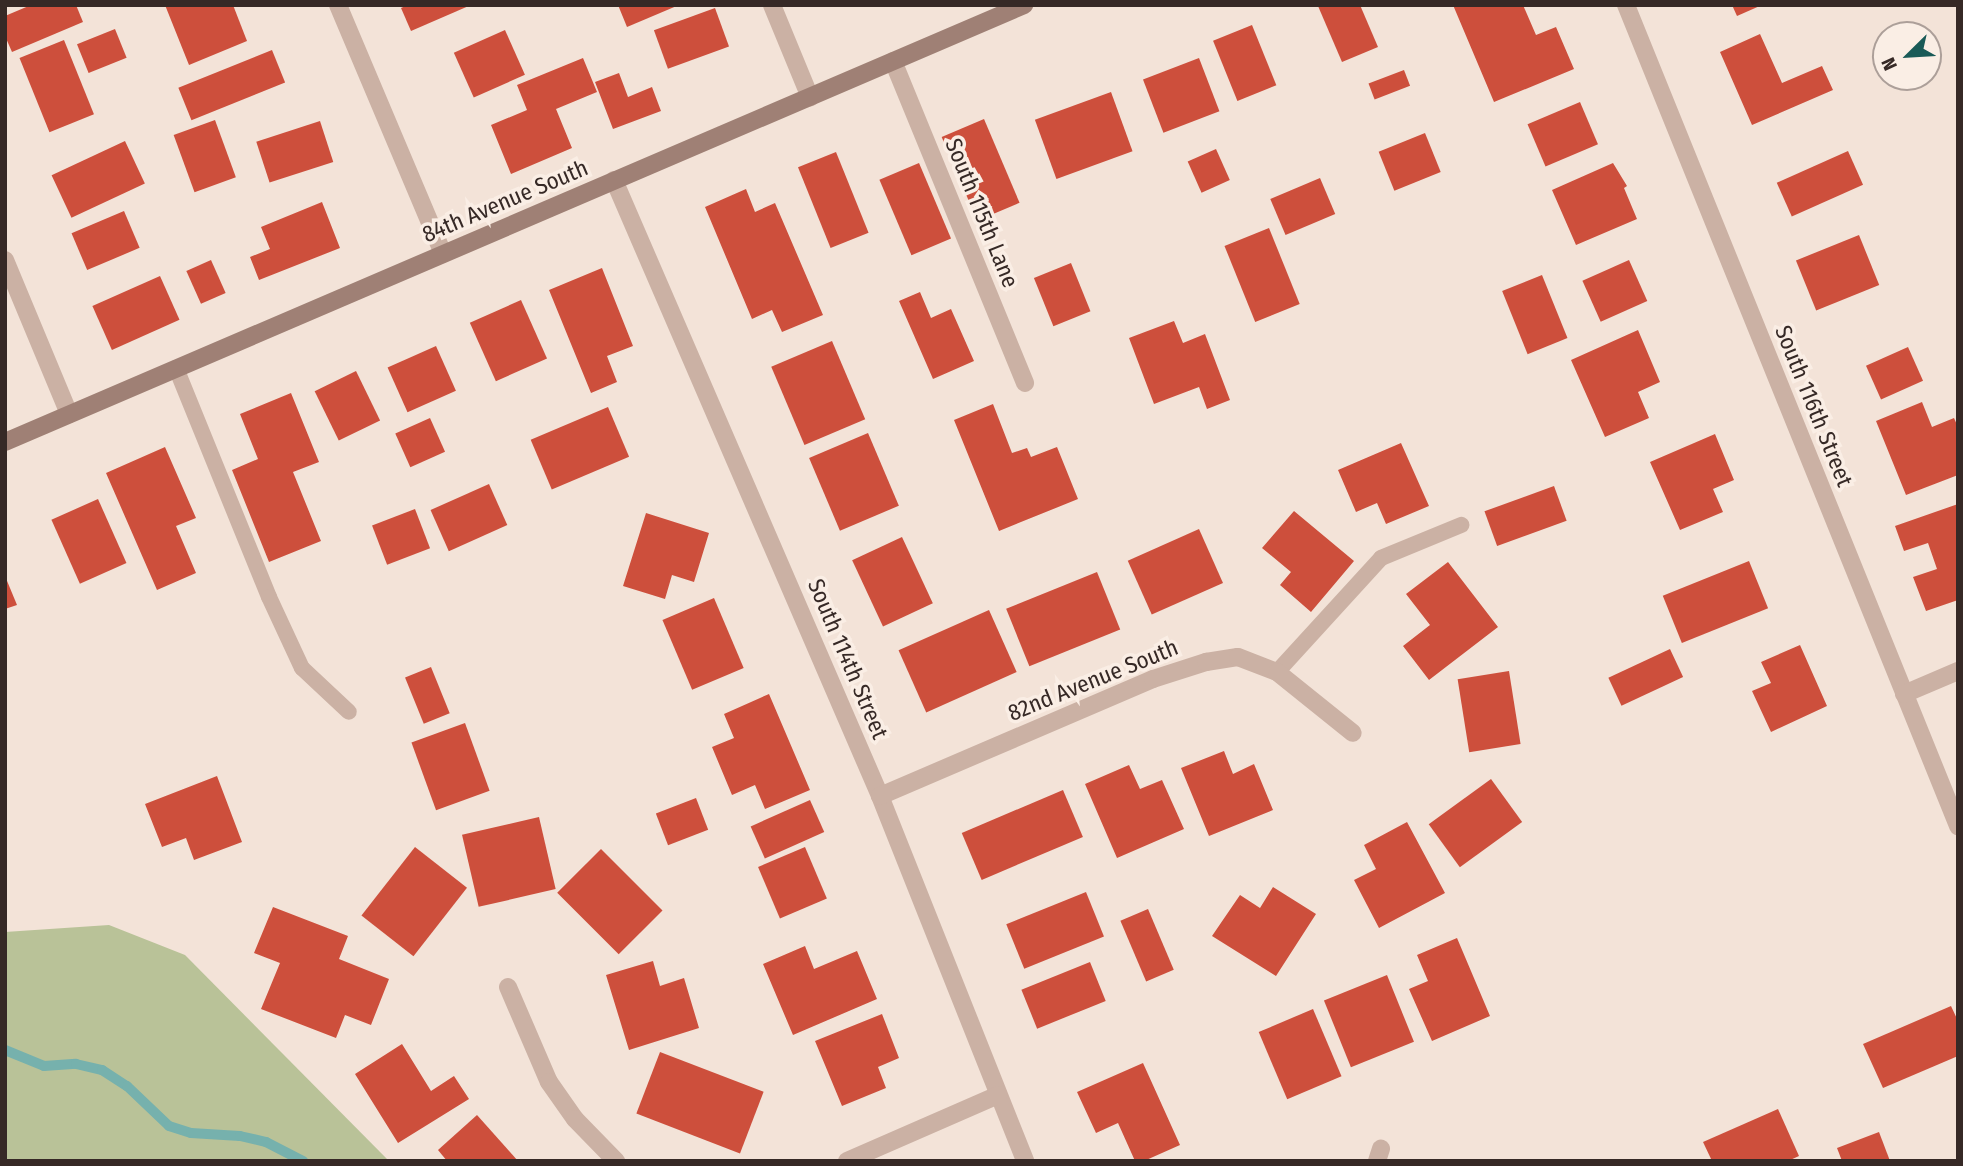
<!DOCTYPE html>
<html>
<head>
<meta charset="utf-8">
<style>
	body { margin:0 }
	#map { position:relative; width:1963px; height:1166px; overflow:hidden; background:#f3e3d8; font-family:"Fira Sans Condensed",sans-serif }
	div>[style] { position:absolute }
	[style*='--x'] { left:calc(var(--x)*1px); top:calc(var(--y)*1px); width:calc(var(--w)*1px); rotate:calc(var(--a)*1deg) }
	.green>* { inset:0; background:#b9c298 }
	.stream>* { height:10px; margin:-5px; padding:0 5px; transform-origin:5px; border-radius:5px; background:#76b1ad }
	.building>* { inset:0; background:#cd4f3c; transform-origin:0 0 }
	.lane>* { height:16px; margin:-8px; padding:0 8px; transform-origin:8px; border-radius:8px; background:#cbb1a4 }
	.street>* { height:18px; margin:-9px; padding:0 9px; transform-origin:9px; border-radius:9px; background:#cbb1a4 }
	.secondary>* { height:18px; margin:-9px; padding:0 9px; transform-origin:9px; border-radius:9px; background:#9f8075 }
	span { translate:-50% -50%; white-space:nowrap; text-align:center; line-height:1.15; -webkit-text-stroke:7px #faeee5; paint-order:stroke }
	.street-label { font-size:23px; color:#362926 }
	.frame { position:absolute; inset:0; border:7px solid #362926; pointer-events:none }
	.north { position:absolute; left:1872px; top:21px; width:70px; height:70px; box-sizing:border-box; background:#faeee5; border:2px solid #ac9f99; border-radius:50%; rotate:246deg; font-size:19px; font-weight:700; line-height:28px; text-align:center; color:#362926 }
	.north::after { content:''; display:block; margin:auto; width:24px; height:32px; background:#195a57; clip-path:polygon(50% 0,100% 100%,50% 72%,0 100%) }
</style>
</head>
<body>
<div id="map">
	<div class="green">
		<i style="clip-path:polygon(109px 925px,185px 955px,389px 1161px,5px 1161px,5px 932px)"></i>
	</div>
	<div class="stream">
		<i style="--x:5;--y:1050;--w:42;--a:22.3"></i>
		<i style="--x:44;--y:1066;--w:32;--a:-4"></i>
		<i style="--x:76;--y:1064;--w:27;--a:13"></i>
		<i style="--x:102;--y:1070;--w:30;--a:33"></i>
		<i style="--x:127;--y:1086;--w:58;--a:43.6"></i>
		<i style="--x:169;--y:1126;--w:23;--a:18"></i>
		<i style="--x:191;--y:1133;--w:49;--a:3.5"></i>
		<i style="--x:240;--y:1136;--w:27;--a:13"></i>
		<i style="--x:266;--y:1142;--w:42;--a:27.2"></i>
	</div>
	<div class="building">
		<i style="clip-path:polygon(31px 5px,76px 5px,83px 22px,12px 52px,5px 36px,5px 16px)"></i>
		<i style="clip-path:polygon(165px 5px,233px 5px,247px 41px,189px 65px)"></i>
		<i style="clip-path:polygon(408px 5px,471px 5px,411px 31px,401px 8px)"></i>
		<i style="clip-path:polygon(618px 5px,679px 5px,627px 27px)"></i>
		<i style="clip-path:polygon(1320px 5px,1360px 5px,1378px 47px,1342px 62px,1318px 6px)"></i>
		<i style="clip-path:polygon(1453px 5px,1523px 5px,1536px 35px,1556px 27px,1574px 69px,1494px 102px)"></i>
		<i style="clip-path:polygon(1732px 5px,1762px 5px,1737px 16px)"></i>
		<i style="left:715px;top:8px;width:41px;height:65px;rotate:70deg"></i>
		<i style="left:1252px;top:25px;width:65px;height:42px;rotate:68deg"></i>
		<i style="left:115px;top:29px;width:31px;height:41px;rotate:68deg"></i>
		<i style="left:505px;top:30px;width:49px;height:56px;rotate:66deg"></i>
		<i style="clip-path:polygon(1760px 34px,1782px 83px,1822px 66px,1833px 90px,1752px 125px,1720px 52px)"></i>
		<i style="left:64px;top:40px;width:80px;height:48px;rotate:68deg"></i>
		<i style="left:272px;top:50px;width:35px;height:101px;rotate:68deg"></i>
		<i style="clip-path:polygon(583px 58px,597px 92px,556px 109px,572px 148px,511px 174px,491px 125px,527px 110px,517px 85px)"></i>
		<i style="left:1199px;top:58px;width:57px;height:60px;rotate:69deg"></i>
		<i style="left:1404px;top:70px;width:17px;height:38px;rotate:69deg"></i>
		<i style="clip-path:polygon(619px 73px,628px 97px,652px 87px,661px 111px,613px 129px,595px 82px)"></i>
		<i style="left:1111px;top:92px;width:63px;height:81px;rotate:70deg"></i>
		<i style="left:1580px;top:102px;width:46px;height:57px;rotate:67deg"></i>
		<i style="left:984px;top:119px;width:91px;height:46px;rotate:67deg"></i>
		<i style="left:215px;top:120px;width:61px;height:44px;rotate:70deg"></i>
		<i style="left:320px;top:121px;width:43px;height:67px;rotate:72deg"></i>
		<i style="left:1425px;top:133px;width:42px;height:50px;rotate:68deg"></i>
		<i style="left:125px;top:141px;width:47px;height:81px;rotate:65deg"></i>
		<i style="left:1216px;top:149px;width:34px;height:31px;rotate:66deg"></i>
		<i style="left:1848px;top:151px;width:37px;height:78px;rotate:66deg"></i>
		<i style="left:836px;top:152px;width:87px;height:41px;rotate:68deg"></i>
		<i style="left:919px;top:163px;width:82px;height:43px;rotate:67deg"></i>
		<i style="clip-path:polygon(1613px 163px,1627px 186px,1624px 188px,1637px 219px,1576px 245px,1552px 190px)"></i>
		<i style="left:1320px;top:178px;width:39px;height:54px;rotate:67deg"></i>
		<i style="clip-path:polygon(746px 189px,755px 212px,775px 203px,823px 315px,782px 332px,772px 310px,752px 319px,705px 207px)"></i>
		<i style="clip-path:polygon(322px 202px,340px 248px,259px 280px,250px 257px,270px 249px,261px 227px)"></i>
		<i style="left:124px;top:211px;width:40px;height:57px;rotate:67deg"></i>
		<i style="left:1269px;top:228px;width:82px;height:48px;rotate:68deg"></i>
		<i style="left:1859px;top:235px;width:54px;height:68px;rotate:68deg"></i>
		<i style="left:211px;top:260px;width:36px;height:27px;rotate:66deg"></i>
		<i style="left:1629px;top:260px;width:45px;height:51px;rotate:66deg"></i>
		<i style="left:1071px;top:263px;width:52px;height:40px;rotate:68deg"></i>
		<i style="clip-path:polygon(602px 268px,633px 346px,607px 356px,617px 382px,591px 393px,549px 290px)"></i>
		<i style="left:1542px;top:275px;width:68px;height:43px;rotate:68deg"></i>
		<i style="left:160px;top:276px;width:48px;height:74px;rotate:66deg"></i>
		<i style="clip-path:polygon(920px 292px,931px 318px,951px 309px,974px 361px,933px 379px,899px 301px)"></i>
		<i style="left:521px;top:300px;width:64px;height:56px;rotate:66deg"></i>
		<i style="clip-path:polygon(1174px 321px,1183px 343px,1205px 334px,1230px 400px,1207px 409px,1199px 387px,1154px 404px,1129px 338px)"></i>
		<i style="clip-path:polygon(1638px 330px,1660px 382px,1638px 392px,1649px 418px,1605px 437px,1571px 360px)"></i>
		<i style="left:832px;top:341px;width:85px;height:66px;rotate:67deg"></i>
		<i style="left:436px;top:346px;width:49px;height:53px;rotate:66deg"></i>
		<i style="left:1908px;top:347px;width:37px;height:46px;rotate:66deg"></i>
		<i style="left:356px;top:371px;width:55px;height:46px;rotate:64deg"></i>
		<i style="clip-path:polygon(291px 393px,319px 462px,293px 472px,321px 541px,269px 562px,232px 470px,258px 459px,240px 414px)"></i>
		<i style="clip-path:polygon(1922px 402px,1932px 427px,1954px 418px,1958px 427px,1958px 475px,1906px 495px,1876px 421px)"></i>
		<i style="clip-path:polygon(993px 404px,1012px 453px,1027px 448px,1031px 457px,1057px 447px,1078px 499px,999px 531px,954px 420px)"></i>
		<i style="left:608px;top:407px;width:54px;height:84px;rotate:67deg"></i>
		<i style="left:430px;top:418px;width:37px;height:38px;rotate:66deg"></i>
		<i style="left:868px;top:433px;width:79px;height:64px;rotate:67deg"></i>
		<i style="clip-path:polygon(1715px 434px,1734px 480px,1713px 489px,1723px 512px,1680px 530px,1650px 462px)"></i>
		<i style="clip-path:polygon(1401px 443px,1429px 506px,1386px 524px,1377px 503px,1356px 512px,1338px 470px)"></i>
		<i style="clip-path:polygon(165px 447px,196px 518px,176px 526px,196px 573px,157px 590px,106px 473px)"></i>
		<i style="left:489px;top:484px;width:45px;height:64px;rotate:66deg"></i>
		<i style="left:1554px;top:486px;width:37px;height:74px;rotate:70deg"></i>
		<i style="left:98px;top:499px;width:70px;height:51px;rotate:66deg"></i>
		<i style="clip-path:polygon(1958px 504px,1958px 600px,1926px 611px,1913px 577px,1937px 569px,1928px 543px,1904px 551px,1895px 526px)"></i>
		<i style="left:415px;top:509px;width:42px;height:46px;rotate:69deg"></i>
		<i style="clip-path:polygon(1294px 511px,1354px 561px,1311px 612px,1280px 585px,1291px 572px,1262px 548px)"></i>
		<i style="clip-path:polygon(646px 513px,709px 533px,694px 582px,672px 575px,665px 599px,623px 586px)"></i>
		<i style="left:1199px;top:529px;width:59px;height:78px;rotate:66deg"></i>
		<i style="left:902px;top:537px;width:73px;height:55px;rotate:65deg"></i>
		<i style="left:1749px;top:561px;width:51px;height:93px;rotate:68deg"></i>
		<i style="clip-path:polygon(1448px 562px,1498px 627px,1429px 680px,1403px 646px,1430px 625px,1406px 594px)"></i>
		<i style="left:1097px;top:572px;width:62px;height:98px;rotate:68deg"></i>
		<i style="clip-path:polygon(5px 576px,17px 605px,5px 609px)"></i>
		<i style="left:714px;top:598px;width:76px;height:56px;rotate:67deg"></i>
		<i style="left:989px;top:610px;width:68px;height:99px;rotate:66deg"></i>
		<i style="clip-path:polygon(1800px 645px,1827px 706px,1771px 732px,1752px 691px,1771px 683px,1761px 662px)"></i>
		<i style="left:1670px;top:649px;width:31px;height:68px;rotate:65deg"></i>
		<i style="left:431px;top:667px;width:50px;height:28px;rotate:68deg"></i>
		<i style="left:1509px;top:671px;width:74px;height:52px;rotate:81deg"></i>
		<i style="clip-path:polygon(769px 694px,810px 790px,765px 809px,755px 785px,732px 795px,712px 747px,734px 738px,724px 714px)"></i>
		<i style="left:465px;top:723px;width:72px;height:57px;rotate:70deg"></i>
		<i style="clip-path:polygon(1224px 751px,1233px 774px,1254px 764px,1273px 810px,1209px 836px,1181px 768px)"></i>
		<i style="clip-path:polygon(1129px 765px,1140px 789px,1162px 780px,1184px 829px,1117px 858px,1085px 784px)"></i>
		<i style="clip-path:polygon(217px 776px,242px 842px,194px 860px,186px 838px,162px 847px,145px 804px)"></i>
		<i style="left:1491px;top:779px;width:53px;height:77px;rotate:54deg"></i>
		<i style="left:1063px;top:790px;width:51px;height:110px;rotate:67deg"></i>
		<i style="left:696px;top:798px;width:34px;height:43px;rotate:69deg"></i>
		<i style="left:810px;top:800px;width:35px;height:65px;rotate:66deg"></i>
		<i style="left:539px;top:817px;width:74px;height:79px;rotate:77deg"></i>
		<i style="clip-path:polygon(1407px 822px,1445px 893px,1379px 928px,1354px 880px,1376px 869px,1364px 845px)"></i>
		<i style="left:415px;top:847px;width:66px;height:87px;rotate:38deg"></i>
		<i style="left:805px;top:847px;width:56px;height:51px;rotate:67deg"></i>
		<i style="left:601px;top:849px;width:87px;height:62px;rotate:45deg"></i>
		<i style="clip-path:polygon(1273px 887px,1316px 914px,1276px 976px,1212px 936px,1240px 895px,1260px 908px)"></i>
		<i style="left:1086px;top:892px;width:48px;height:86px;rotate:68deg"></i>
		<i style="clip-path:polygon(273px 907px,348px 936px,339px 959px,389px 979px,371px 1025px,345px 1015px,336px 1038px,261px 1009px,280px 963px,254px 953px)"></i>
		<i style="left:1148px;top:909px;width:66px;height:30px;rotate:67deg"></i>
		<i style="clip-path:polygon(1457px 938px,1490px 1016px,1432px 1041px,1409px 989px,1428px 981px,1417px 955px)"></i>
		<i style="clip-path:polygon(805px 946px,814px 969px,857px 951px,877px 999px,793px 1035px,763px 964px)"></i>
		<i style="clip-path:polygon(653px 961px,660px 986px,684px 978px,699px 1028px,629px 1050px,606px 975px)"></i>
		<i style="left:1090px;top:962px;width:42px;height:74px;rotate:68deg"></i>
		<i style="left:1387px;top:975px;width:72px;height:68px;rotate:68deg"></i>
		<i style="clip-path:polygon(1951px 1006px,1958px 1021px,1958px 1056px,1883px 1088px,1863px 1044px)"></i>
		<i style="left:1313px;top:1009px;width:73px;height:59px;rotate:67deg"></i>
		<i style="clip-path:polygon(882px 1014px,899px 1058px,878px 1067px,886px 1088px,842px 1106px,815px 1041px)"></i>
		<i style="clip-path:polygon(402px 1044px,431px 1091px,454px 1076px,469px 1099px,398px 1143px,355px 1074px)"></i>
		<i style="left:660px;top:1052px;width:111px;height:66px;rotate:21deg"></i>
		<i style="clip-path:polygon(1143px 1063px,1180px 1145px,1144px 1161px,1135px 1161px,1118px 1123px,1096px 1133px,1077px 1092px)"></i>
		<i style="clip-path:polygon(1778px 1109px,1799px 1156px,1788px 1161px,1712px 1161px,1703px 1142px)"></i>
		<i style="clip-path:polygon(477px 1115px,518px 1161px,447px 1161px,438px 1150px)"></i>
		<i style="clip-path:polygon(1879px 1132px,1890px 1161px,1842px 1161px,1837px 1148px)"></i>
	</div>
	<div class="lane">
		<i style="--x:176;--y:368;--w:247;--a:67.9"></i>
		<i style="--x:269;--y:597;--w:78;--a:65.1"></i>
		<i style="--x:302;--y:668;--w:64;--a:43.1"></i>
		<i style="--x:1277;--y:672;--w:154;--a:-47.6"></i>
		<i style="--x:1381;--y:558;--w:87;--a:-22.4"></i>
	</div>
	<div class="street">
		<i style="--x:338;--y:5;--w:270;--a:67.1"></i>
		<i style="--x:772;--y:5;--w:100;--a:67.6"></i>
		<i style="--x:1626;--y:5;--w:886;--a:67.98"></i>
		<i style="--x:893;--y:61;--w:348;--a:67.7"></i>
		<i style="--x:614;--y:180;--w:671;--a:66.64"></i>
		<i style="--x:880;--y:796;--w:393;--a:68.3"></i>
		<i style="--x:5;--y:260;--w:167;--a:67.4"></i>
		<i style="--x:1904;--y:694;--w:59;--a:-23.1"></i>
		<i style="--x:880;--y:796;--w:297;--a:-23.2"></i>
		<i style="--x:1153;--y:679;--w:56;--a:-17.8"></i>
		<i style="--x:1206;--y:662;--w:32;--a:-9"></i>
		<i style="--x:1238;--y:657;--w:42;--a:21"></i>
		<i style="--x:1277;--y:672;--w:97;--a:38.8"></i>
		<i style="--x:508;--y:987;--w:103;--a:66.7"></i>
		<i style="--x:549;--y:1082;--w:45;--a:54.9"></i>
		<i style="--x:575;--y:1119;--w:59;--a:45.7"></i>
		<i style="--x:847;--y:1161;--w:165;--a:-23.6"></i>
		<i style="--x:1377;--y:1161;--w:13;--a:-72"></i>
	</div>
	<div class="secondary">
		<i style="--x:5;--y:442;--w:1109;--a:-23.21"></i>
	</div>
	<div class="street-label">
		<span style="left:505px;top:201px;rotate:-23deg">84th Avenue South</span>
		<span style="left:982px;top:213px;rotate:68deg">South 115th Lane</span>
		<span style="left:1814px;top:406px;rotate:68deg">South 116th Street</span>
		<span style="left:848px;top:659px;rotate:67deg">South 114th Street</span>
		<span style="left:1093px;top:680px;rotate:-22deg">82nd Avenue South</span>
	</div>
	<div class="frame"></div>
	<div class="north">N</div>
</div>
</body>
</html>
